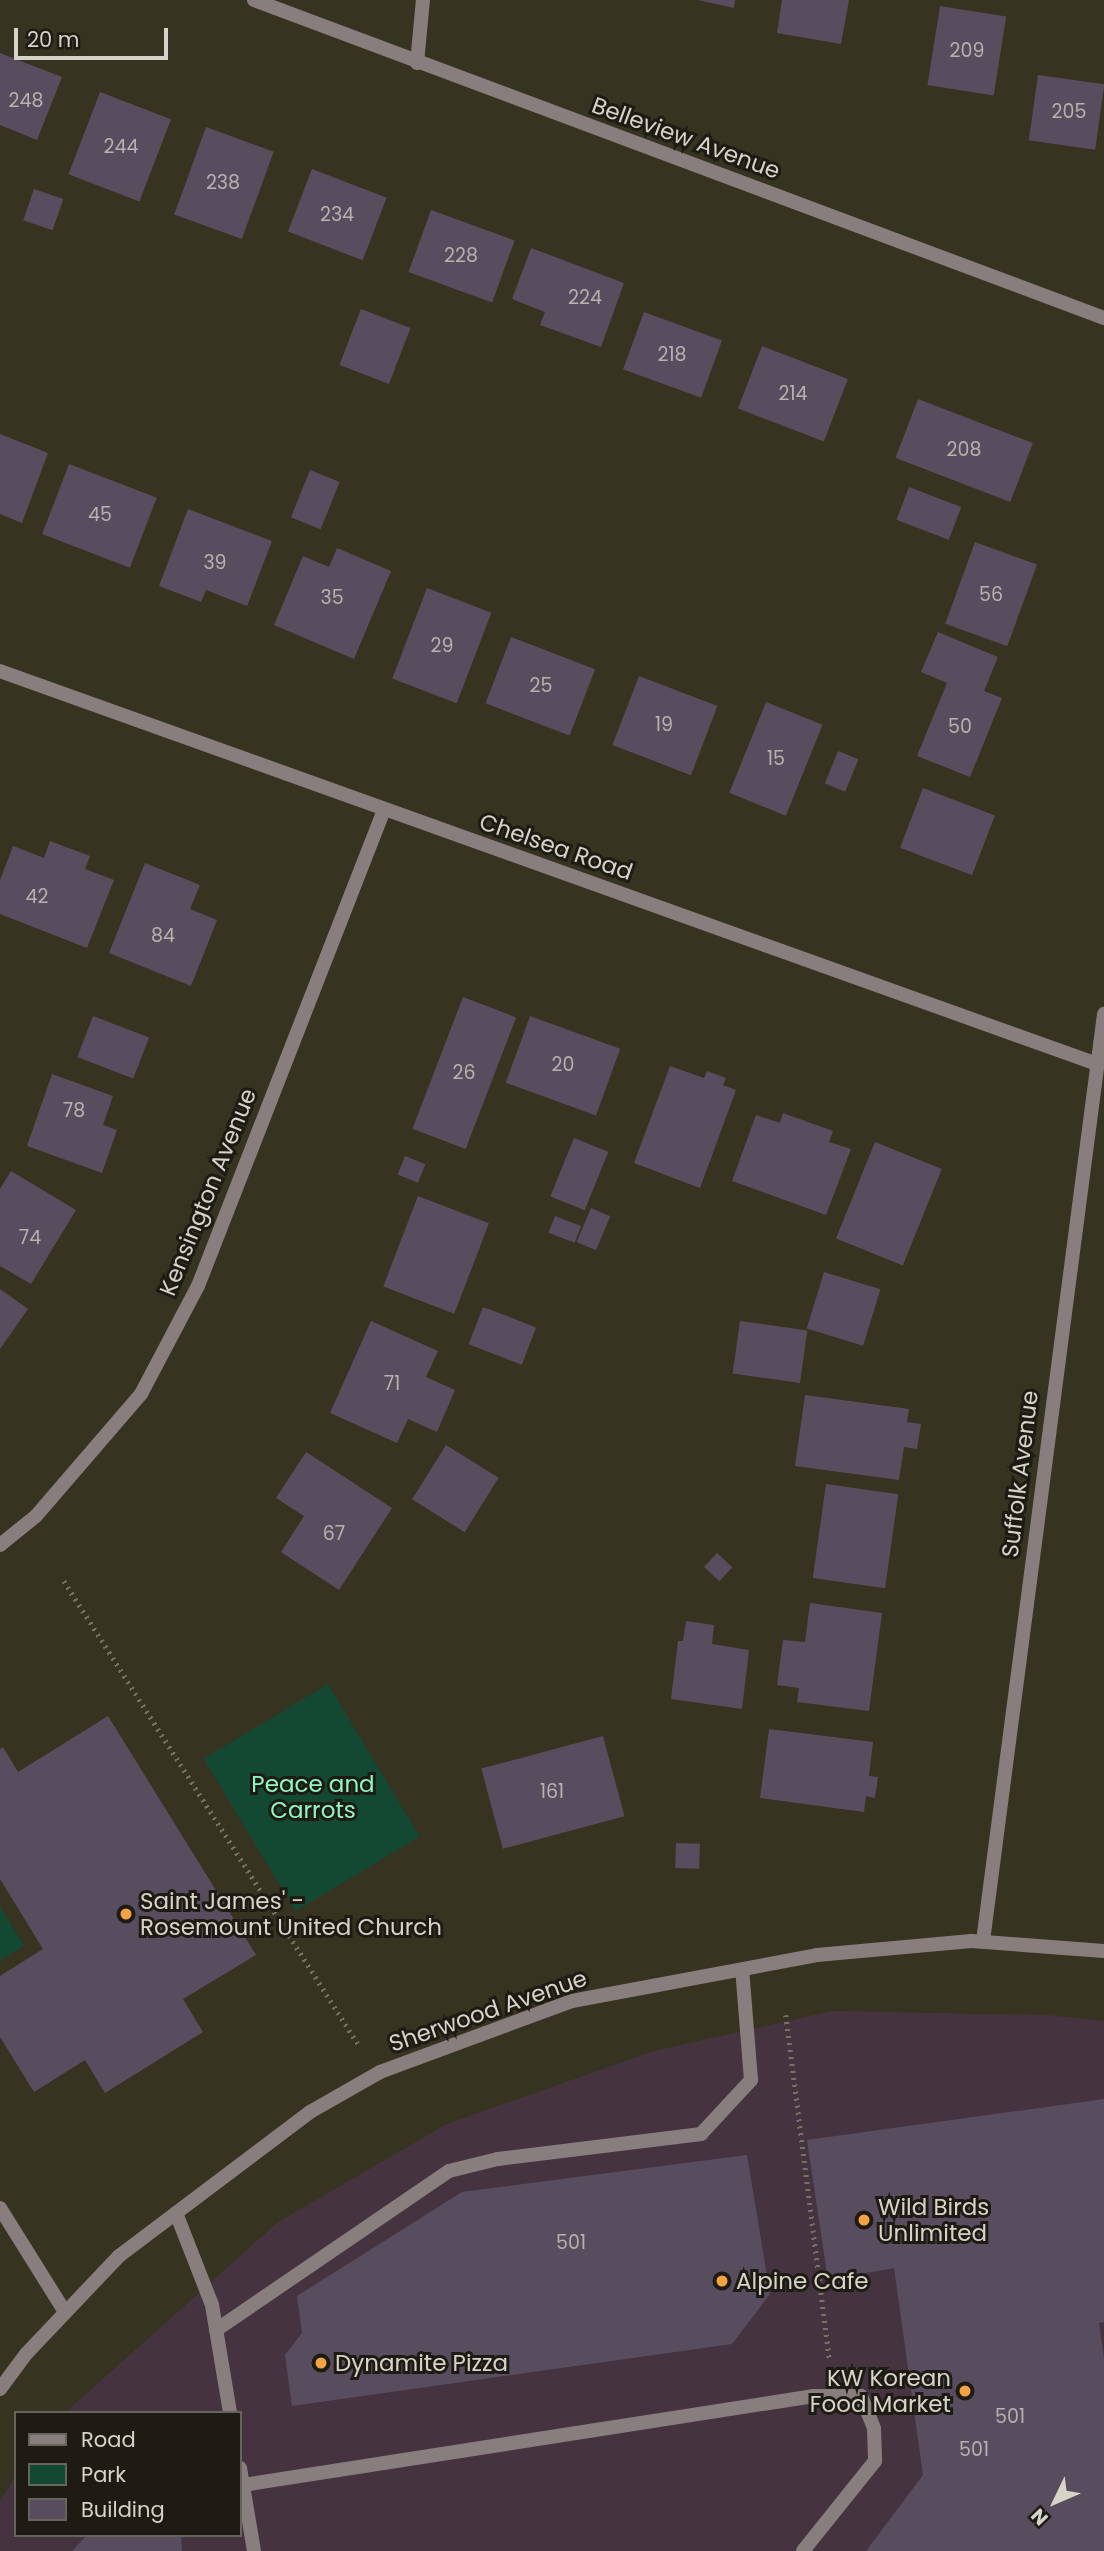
<!DOCTYPE html>
<html>
<head>
<meta charset="utf-8">
<style>
	body { margin:0 }
	#map { position:relative; width:1104px; height:2551px; overflow:hidden; background:#373321; font-family:Poppins,sans-serif }
	div>[style] { position:absolute }
	[style*='--x'] { left:calc(var(--x)*1px); top:calc(var(--y)*1px); width:calc(var(--w)*1px); rotate:calc(var(--a)*1deg) }
	.commercial>* { inset:0; background:#453440 }
	.green>* { inset:0; background:#134932; transform-origin:0 0 }
	.building>* { inset:0; background:#584d5e; transform-origin:0 0 }
	.path>* { height:4.5px; margin-top:-2.25px; transform-origin:0; background:repeating-linear-gradient(90deg,#767364 0 2px,transparent 0 7px) }
	.lane>* { height:14px; margin:-7px; padding:0 7px; transform-origin:7px; border-radius:7px; background:#897e7e }
	.street>* { height:14px; margin:-7px; padding:0 7px; transform-origin:7px; border-radius:7px; background:#897e7e }
	.dots>* { width:19px; height:19px; translate:-50% -50%; box-sizing:border-box; border:4px solid #1d1b13; border-radius:50% }
	span { translate:-50% -50%; white-space:nowrap; text-align:center; line-height:1.15; -webkit-text-stroke:6px #1d1b13; paint-order:stroke }
	.number-label { font-size:19px; color:#b6b2ae }
	.number-label span { -webkit-text-stroke-width:0 }
	.street-label { font-size:23px; color:#d6d3c8 }
	.park-label { font-size:23px; color:#91f5c2 }
	.poi-label { font-size:23px; color:#d6d3c8 }
	.left { translate:0 -50%; text-align:left }
	.right { translate:-100% -50%; text-align:right }
	.legend { position:absolute; left:14px; top:2411px; width:228px; height:126px; box-sizing:border-box; background:#1d1b13; border:2px solid #67655b; margin:0; padding:9px 12px; list-style:none; font-size:21px; color:#d6d3c8 }
	.legend li { display:flex; align-items:center; gap:14px; height:35px }
	.legend b { width:35px; border:2px solid #67655b }
	.north { position:absolute; left:1020px; top:2467px; width:70px; height:70px; -webkit-text-stroke:5px #1d1b13; paint-order:stroke; rotate:226deg; font-size:19px; font-weight:700; line-height:28px; text-align:center; color:#d6d3c8 }
	.north::after { content:''; display:block; margin:auto; width:24px; height:32px; background:#d6d3c8; clip-path:polygon(50% 0,100% 100%,50% 72%,0 100%) }
	.scale { position:absolute; left:14px; top:28px; width:154px; height:32px; box-sizing:border-box; border:4px solid #d6d3c8; border-top:0; padding-left:9px; font-size:21px; line-height:24px; white-space:nowrap; color:#d6d3c8; -webkit-text-stroke:5px #1d1b13; paint-order:stroke }
</style>
</head>
<body>
<div id="map">
	<div class="commercial">
		<i style="clip-path:polygon(832px 2011px,1047px 2015px,1104px 2021px,1104px 2551px,0 2551px,0 2501px,16px 2476px,16px 2535px,240px 2535px,240px 2413px,65px 2413px,278px 2222px,447px 2124px,654px 2051px)"></i>
	</div>
	<div class="green">
		<i style="left:328px;top:1684px;width:178px;height:145px;rotate:59deg"></i>
		<i style="clip-path:polygon(0 1906px,24px 1946px,0 1960px)"></i>
	</div>
	<div class="building">
		<i style="clip-path:polygon(698px 0,735px 0,734px 8px)"></i>
		<i style="clip-path:polygon(782px 0,849px 0,841px 44px,777px 33px)"></i>
		<i style="left:940px;top:6px;width:67px;height:80px;rotate:9deg"></i>
		<i style="clip-path:polygon(0 53px,62px 77px,37px 140px,0 125px)"></i>
		<i style="left:1038px;top:75px;width:67px;height:66px;rotate:8deg"></i>
		<i style="left:100px;top:92px;width:76px;height:88px;rotate:21deg"></i>
		<i style="left:206px;top:127px;width:72px;height:93px;rotate:20deg"></i>
		<i style="left:312px;top:169px;width:80px;height:67px;rotate:21deg"></i>
		<i style="left:34px;top:189px;width:31px;height:33px;rotate:19deg"></i>
		<i style="left:431px;top:210px;width:89px;height:66px;rotate:20deg"></i>
		<i style="clip-path:polygon(531px 248px,624px 283px,601px 347px,540px 325px,545px 312px,512px 299px)"></i>
		<i style="left:361px;top:309px;width:53px;height:60px;rotate:21deg"></i>
		<i style="left:644px;top:312px;width:83px;height:61px;rotate:20deg"></i>
		<i style="left:762px;top:346px;width:92px;height:67px;rotate:21deg"></i>
		<i style="left:918px;top:399px;width:123px;height:63px;rotate:21deg"></i>
		<i style="clip-path:polygon(0 434px,48px 453px,22px 523px,0 514px)"></i>
		<i style="left:69px;top:464px;width:94px;height:75px;rotate:21deg"></i>
		<i style="left:310px;top:470px;width:32px;height:51px;rotate:22deg"></i>
		<i style="left:909px;top:487px;width:56px;height:35px;rotate:21deg"></i>
		<i style="clip-path:polygon(188px 509px,272px 541px,247px 606px,206px 590px,201px 602px,159px 586px)"></i>
		<i style="left:975px;top:542px;width:66px;height:87px;rotate:20deg"></i>
		<i style="clip-path:polygon(337px 548px,391px 571px,354px 659px,274px 625px,303px 556px,329px 567px)"></i>
		<i style="left:427px;top:588px;width:69px;height:97px;rotate:21deg"></i>
		<i style="clip-path:polygon(938px 632px,998px 657px,984px 691px,1002px 698px,970px 777px,917px 756px,947px 683px,921px 672px)"></i>
		<i style="left:511px;top:637px;width:90px;height:71px;rotate:21deg"></i>
		<i style="left:639px;top:676px;width:84px;height:74px;rotate:21deg"></i>
		<i style="left:766px;top:702px;width:61px;height:98px;rotate:22deg"></i>
		<i style="left:838px;top:751px;width:22px;height:35px;rotate:22deg"></i>
		<i style="left:923px;top:788px;width:77px;height:64px;rotate:21deg"></i>
		<i style="clip-path:polygon(50px 841px,90px 856px,85px 869px,114px 880px,87px 948px,0 914px,0 880px,13px 846px,44px 858px)"></i>
		<i style="clip-path:polygon(145px 863px,200px 885px,190px 909px,217px 920px,191px 986px,109px 953px)"></i>
		<i style="left:463px;top:997px;width:57px;height:141px;rotate:21deg"></i>
		<i style="left:93px;top:1016px;width:60px;height:44px;rotate:21deg"></i>
		<i style="left:530px;top:1016px;width:96px;height:71px;rotate:20deg"></i>
		<i style="clip-path:polygon(670px 1066px,704px 1078px,707px 1071px,726px 1078px,723px 1085px,736px 1090px,700px 1188px,634px 1163px)"></i>
		<i style="clip-path:polygon(52px 1074px,113px 1096px,103px 1125px,117px 1130px,102px 1173px,27px 1146px)"></i>
		<i style="clip-path:polygon(783px 1113px,833px 1131px,829px 1142px,851px 1149px,826px 1215px,732px 1181px,756px 1115px,780px 1123px)"></i>
		<i style="left:574px;top:1138px;width:37px;height:63px;rotate:22deg"></i>
		<i style="left:875px;top:1142px;width:72px;height:104px;rotate:22deg"></i>
		<i style="left:405px;top:1156px;width:22px;height:20px;rotate:22deg"></i>
		<i style="clip-path:polygon(11px 1171px,76px 1210px,31px 1284px,0 1266px,0 1189px)"></i>
		<i style="left:418px;top:1196px;width:76px;height:97px;rotate:21deg"></i>
		<i style="left:591px;top:1208px;width:21px;height:37px;rotate:23deg"></i>
		<i style="left:555px;top:1216px;width:28px;height:18px;rotate:21deg"></i>
		<i style="left:824px;top:1272px;width:59px;height:59px;rotate:17deg"></i>
		<i style="clip-path:polygon(0 1289px,28px 1309px,0 1349px)"></i>
		<i style="left:483px;top:1307px;width:57px;height:40px;rotate:21deg"></i>
		<i style="clip-path:polygon(371px 1321px,438px 1351px,426px 1377px,455px 1390px,437px 1432px,408px 1419px,397px 1443px,330px 1413px)"></i>
		<i style="left:740px;top:1321px;width:68px;height:53px;rotate:8deg"></i>
		<i style="clip-path:polygon(805px 1395px,909px 1409px,907px 1422px,921px 1424px,917px 1449px,904px 1447px,899px 1480px,795px 1466px)"></i>
		<i style="left:446px;top:1445px;width:62px;height:64px;rotate:32deg"></i>
		<i style="clip-path:polygon(306px 1452px,392px 1508px,339px 1590px,281px 1552px,304px 1516px,276px 1498px)"></i>
		<i style="left:826px;top:1484px;width:73px;height:95px;rotate:8deg"></i>
		<i style="left:717px;top:1553px;width:21px;height:19px;rotate:43deg"></i>
		<i style="clip-path:polygon(810px 1603px,882px 1613px,869px 1711px,797px 1702px,799px 1688px,777px 1685px,783px 1640px,805px 1642px)"></i>
		<i style="clip-path:polygon(686px 1621px,714px 1625px,712px 1644px,749px 1650px,742px 1709px,671px 1699px,678px 1641px,683px 1641px)"></i>
		<i style="clip-path:polygon(108px 1716px,256px 1955px,183px 1999px,203px 2032px,105px 2093px,85px 2060px,34px 2092px,0 2037px,0 1976px,43px 1949px,0 1879px,0 1749px,3px 1747px,18px 1772px)"></i>
		<i style="clip-path:polygon(769px 1729px,873px 1742px,869px 1776px,878px 1777px,875px 1798px,866px 1796px,864px 1812px,760px 1798px)"></i>
		<i style="left:603px;top:1736px;width:83px;height:126px;rotate:75deg"></i>
		<i style="left:676px;top:1843px;width:24px;height:25px;rotate:2deg"></i>
		<i style="clip-path:polygon(1104px 2099px,1104px 2322px,1099px 2323px,1104px 2358px,1104px 2551px,866px 2551px,923px 2475px,894px 2268px,828px 2280px,807px 2140px)"></i>
		<i style="clip-path:polygon(747px 2155px,770px 2294px,732px 2344px,292px 2406px,285px 2355px,302px 2333px,297px 2296px,462px 2192px)"></i>
		<i style="clip-path:polygon(87px 2535px,181px 2535px,182px 2551px,72px 2551px)"></i>
	</div>
	<div class="path">
		<i style="--x:64;--y:1581;--w:548;--a:57.58"></i>
		<i style="--x:786;--y:2015;--w:349;--a:82.8"></i>
	</div>
	<div class="lane">
		<i style="--x:0;--y:2208;--w:123;--a:58"></i>
		<i style="--x:176;--y:2213;--w:99;--a:68.6"></i>
		<i style="--x:212;--y:2305;--w:109;--a:80.5"></i>
		<i style="--x:216;--y:2330;--w:282;--a:-34.3"></i>
		<i style="--x:449;--y:2171;--w:50;--a:-13.8"></i>
		<i style="--x:498;--y:2159;--w:205;--a:-7"></i>
		<i style="--x:701;--y:2134;--w:74;--a:-47.2"></i>
		<i style="--x:751;--y:2080;--w:111;--a:-94.6"></i>
		<i style="--x:240;--y:2468;--w:84;--a:80.4"></i>
		<i style="--x:243;--y:2485;--w:578;--a:-8.86"></i>
		<i style="--x:814;--y:2396;--w:47;--a:0"></i>
		<i style="--x:861;--y:2396;--w:35;--a:68"></i>
		<i style="--x:874;--y:2429;--w:32;--a:88"></i>
		<i style="--x:875;--y:2461;--w:115;--a:128.7"></i>
	</div>
	<div class="street">
		<i style="--x:254;--y:0;--w:908;--a:20.51"></i>
		<i style="--x:417;--y:63;--w:63;--a:-84.6"></i>
		<i style="--x:0;--y:671;--w:1165;--a:19.71"></i>
		<i style="--x:0;--y:1545;--w:46;--a:-38.9"></i>
		<i style="--x:36;--y:1516;--w:161;--a:-49.3"></i>
		<i style="--x:141;--y:1394;--w:122;--a:-62.2"></i>
		<i style="--x:198;--y:1286;--w:511;--a:-68.66"></i>
		<i style="--x:983;--y:1941;--w:935;--a:-82.56"></i>
		<i style="--x:0;--y:2389;--w:44;--a:-53.4"></i>
		<i style="--x:26;--y:2354;--w:135;--a:-46.5"></i>
		<i style="--x:119;--y:2256;--w:239;--a:-37"></i>
		<i style="--x:310;--y:2112;--w:81;--a:-29.7"></i>
		<i style="--x:380;--y:2072;--w:205;--a:-20.3"></i>
		<i style="--x:572;--y:2001;--w:249;--a:-10.6"></i>
		<i style="--x:817;--y:1955;--w:155;--a:-5.2"></i>
		<i style="--x:971;--y:1941;--w:133;--a:4.3"></i>
	</div>
	<div class="dots">
		<i style="left:126px;top:1914px;background:#f4a344"></i>
		<i style="left:864px;top:2220px;background:#f4a344"></i>
		<i style="left:722px;top:2281px;background:#f4a344"></i>
		<i style="left:321px;top:2363px;background:#f4a344"></i>
		<i style="left:965px;top:2391px;background:#f4a344"></i>
	</div>
	<div class="number-label">
		<span style="left:967px;top:51px">209</span>
		<span style="left:26px;top:101px">248</span>
		<span style="left:1069px;top:112px">205</span>
		<span style="left:121px;top:147px">244</span>
		<span style="left:223px;top:183px">238</span>
		<span style="left:337px;top:215px">234</span>
		<span style="left:461px;top:256px">228</span>
		<span style="left:585px;top:298px">224</span>
		<span style="left:672px;top:355px">218</span>
		<span style="left:793px;top:394px">214</span>
		<span style="left:964px;top:450px">208</span>
		<span style="left:100px;top:515px">45</span>
		<span style="left:215px;top:563px">39</span>
		<span style="left:991px;top:595px">56</span>
		<span style="left:332px;top:598px">35</span>
		<span style="left:442px;top:646px">29</span>
		<span style="left:541px;top:686px">25</span>
		<span style="left:664px;top:725px">19</span>
		<span style="left:960px;top:727px">50</span>
		<span style="left:776px;top:759px">15</span>
		<span style="left:37px;top:897px">42</span>
		<span style="left:163px;top:936px">84</span>
		<span style="left:563px;top:1065px">20</span>
		<span style="left:464px;top:1073px">26</span>
		<span style="left:74px;top:1111px">78</span>
		<span style="left:30px;top:1238px">74</span>
		<span style="left:392px;top:1384px">71</span>
		<span style="left:334px;top:1534px">67</span>
		<span style="left:552px;top:1792px">161</span>
		<span style="left:571px;top:2243px">501</span>
		<span style="left:1010px;top:2417px">501</span>
		<span style="left:974px;top:2450px">501</span>
	</div>
	<div class="street-label">
		<span style="left:686px;top:138px;rotate:20deg">Belleview Avenue</span>
		<span style="left:556px;top:847px;rotate:19deg">Chelsea Road</span>
		<span style="left:208px;top:1192px;rotate:-68deg">Kensington Avenue</span>
		<span style="left:1020px;top:1474px;rotate:-83deg">Suffolk Avenue</span>
		<span style="left:488px;top:2011px;rotate:-19deg">Sherwood Avenue</span>
	</div>
	<div class="park-label">
		<span style="left:313px;top:1797px">Peace and<br>Carrots</span>
	</div>
	<div class="poi-label">
		<span class="left" style="left:140px;top:1914px">Saint James' -<br>Rosemount United Church</span>
		<span class="left" style="left:878px;top:2220px">Wild Birds<br>Unlimited</span>
		<span class="left" style="left:736px;top:2281px">Alpine Cafe</span>
		<span class="left" style="left:335px;top:2363px">Dynamite Pizza</span>
		<span class="right" style="left:951px;top:2391px">KW Korean<br>Food Market</span>
	</div>
	<ul class="legend">
	<li><b style="height:9px;background:#897e7e"></b>Road</li>
	<li><b style="height:19px;background:#134932"></b>Park</li>
	<li><b style="height:19px;background:#584d5e"></b>Building</li>
	</ul>
	<div class="north">N</div>
	<div class="scale">20 m</div>
</div>
</body>
</html>
